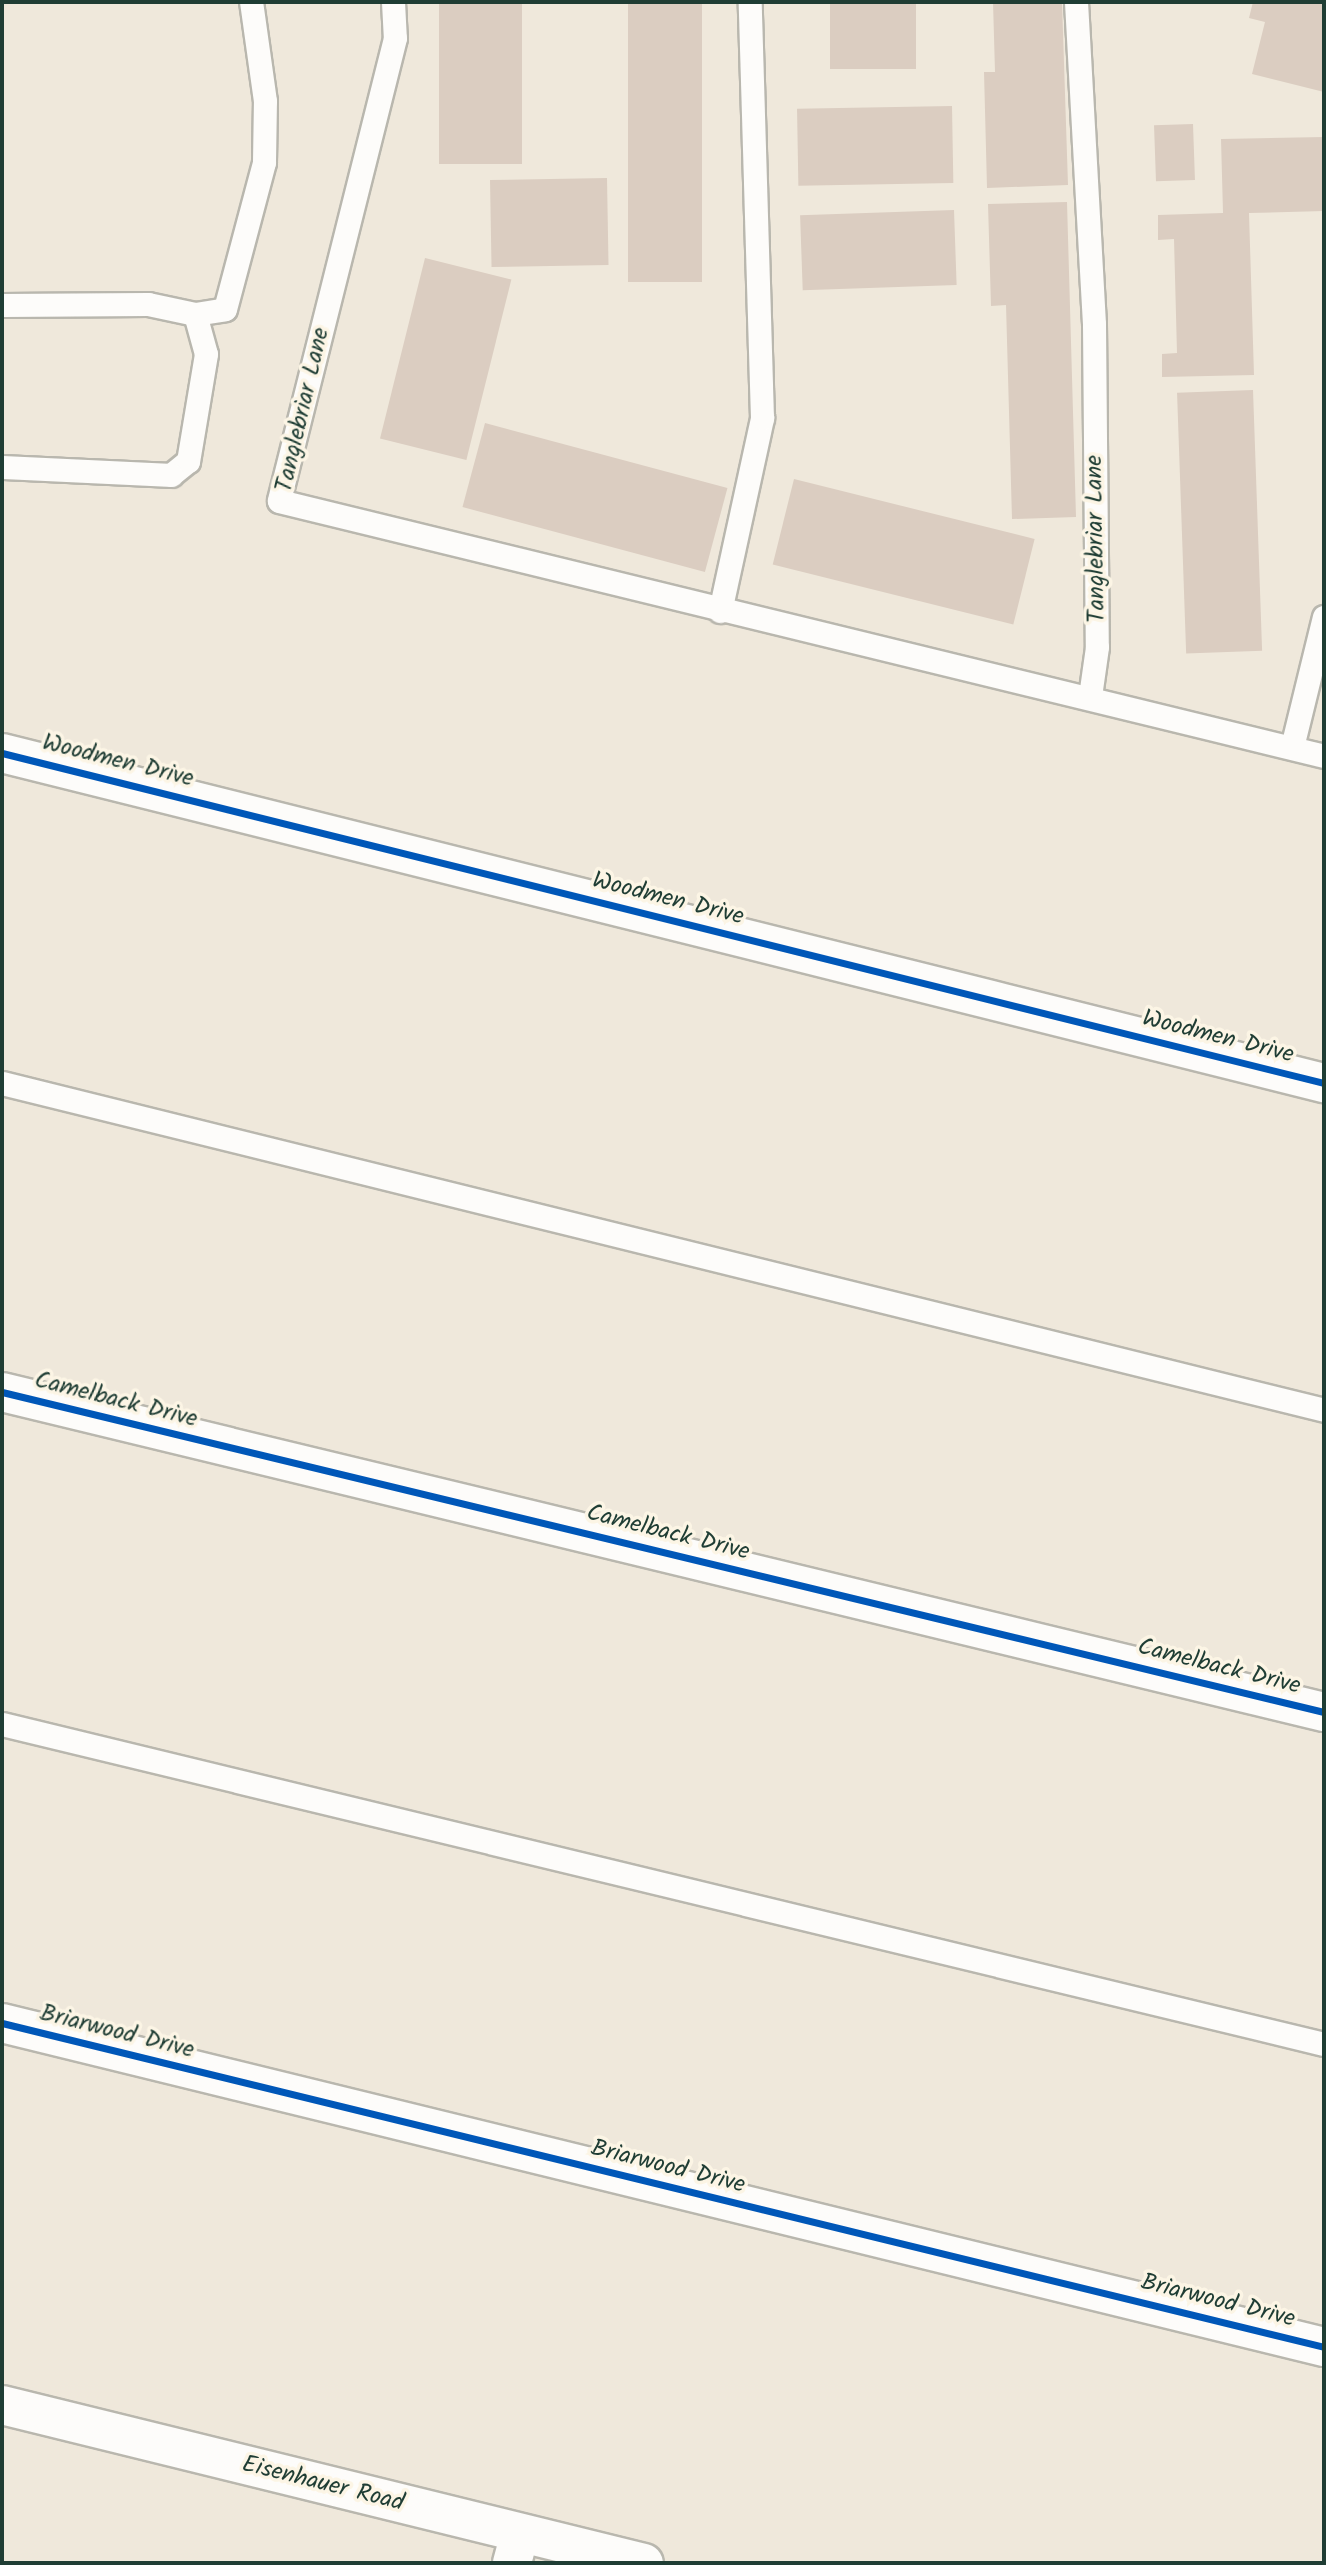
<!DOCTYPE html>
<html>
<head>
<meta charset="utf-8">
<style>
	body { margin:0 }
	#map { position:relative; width:1326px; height:2565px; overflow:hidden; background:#efe8db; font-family:Kalam,sans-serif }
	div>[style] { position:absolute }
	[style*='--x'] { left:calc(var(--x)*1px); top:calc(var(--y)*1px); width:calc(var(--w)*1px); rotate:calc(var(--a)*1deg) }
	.building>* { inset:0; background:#dbcdc1; transform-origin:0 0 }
	.roads { filter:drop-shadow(2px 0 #b9b7ae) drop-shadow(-2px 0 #b9b7ae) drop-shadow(0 2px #b9b7ae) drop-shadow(0 -2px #b9b7ae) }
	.service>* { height:23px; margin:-11.5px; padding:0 11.5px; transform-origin:11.5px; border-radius:11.5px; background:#fdfcfa }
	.minor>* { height:38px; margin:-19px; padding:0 19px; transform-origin:19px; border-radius:19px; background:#fdfcfa }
	.tertiary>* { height:38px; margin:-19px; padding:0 19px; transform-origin:19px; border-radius:19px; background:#fdfcfa }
	.cycleway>* { height:7px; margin:-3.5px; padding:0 3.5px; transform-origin:3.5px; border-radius:3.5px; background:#0057b8 }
	span { translate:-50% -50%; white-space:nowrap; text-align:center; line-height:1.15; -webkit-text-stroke:7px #fcf5e5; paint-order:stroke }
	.street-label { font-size:24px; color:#1f3d34 }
	.frame { position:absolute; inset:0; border:4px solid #1f3d34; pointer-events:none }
</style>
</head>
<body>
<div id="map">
	<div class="building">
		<i style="left:439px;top:2px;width:83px;height:162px"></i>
		<i style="left:628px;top:2px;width:74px;height:280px"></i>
		<i style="left:830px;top:2px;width:86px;height:67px"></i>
		<i style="clip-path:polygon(993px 2px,1062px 2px,1068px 185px,987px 188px,984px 72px,995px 72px)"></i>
		<i style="clip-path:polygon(1253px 2px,1324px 2px,1324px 92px,1252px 74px,1265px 22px,1249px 18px)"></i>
		<i style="left:952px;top:106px;width:77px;height:155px;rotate:89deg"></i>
		<i style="left:1193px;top:124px;width:56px;height:39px;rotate:88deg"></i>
		<i style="clip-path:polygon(1324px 137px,1324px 211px,1249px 213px,1254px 375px,1162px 377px,1162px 354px,1177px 353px,1174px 239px,1158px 240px,1158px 215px,1223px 213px,1221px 139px)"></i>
		<i style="left:607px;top:178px;width:87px;height:117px;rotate:89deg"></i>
		<i style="clip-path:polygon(1067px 202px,1076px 517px,1012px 519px,1006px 305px,991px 306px,988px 204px)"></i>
		<i style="left:954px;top:210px;width:75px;height:154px;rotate:88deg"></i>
		<i style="left:425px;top:258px;width:89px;height:186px;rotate:14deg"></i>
		<i style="left:1253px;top:390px;width:261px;height:76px;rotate:88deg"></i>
		<i style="left:485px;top:423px;width:251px;height:87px;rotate:15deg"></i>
		<i style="left:794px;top:479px;width:248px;height:88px;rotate:14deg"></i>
	</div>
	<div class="roads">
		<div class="service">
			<i style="--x:393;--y:2;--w:36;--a:87"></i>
			<i style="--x:395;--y:38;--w:477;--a:104.1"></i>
			<i style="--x:279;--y:501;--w:1076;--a:13.71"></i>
			<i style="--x:1076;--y:2;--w:323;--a:86.8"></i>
			<i style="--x:1094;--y:324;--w:323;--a:89.5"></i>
			<i style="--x:1097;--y:647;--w:49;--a:98.1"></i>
			<i style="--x:2;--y:305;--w:146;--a:-0.4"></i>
			<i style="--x:148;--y:304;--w:48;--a:12"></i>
			<i style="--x:195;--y:314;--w:41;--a:74.6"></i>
			<i style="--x:206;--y:354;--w:109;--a:99.5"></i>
			<i style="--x:188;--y:461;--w:22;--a:141"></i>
			<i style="--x:171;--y:475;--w:169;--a:-177.3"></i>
			<i style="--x:195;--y:314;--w:30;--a:-9"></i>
			<i style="--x:225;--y:309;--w:152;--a:-75.1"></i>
			<i style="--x:264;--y:162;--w:61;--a:-89.1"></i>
			<i style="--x:265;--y:101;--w:100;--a:-98"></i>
			<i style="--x:720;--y:611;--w:198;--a:-77.7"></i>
			<i style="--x:762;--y:418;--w:416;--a:-91.7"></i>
			<i style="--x:1292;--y:747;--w:134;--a:-76.2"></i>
			<i style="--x:2;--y:1083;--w:1362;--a:13.89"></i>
			<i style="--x:2;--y:1724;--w:1360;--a:13.61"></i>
		</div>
		<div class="minor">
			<i style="--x:2;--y:753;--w:1363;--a:14.02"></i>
			<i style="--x:2;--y:1392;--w:1360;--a:13.61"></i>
			<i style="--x:2;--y:2023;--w:1361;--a:13.77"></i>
			<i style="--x:512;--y:2563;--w:31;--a:-75"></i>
		</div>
		<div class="tertiary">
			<i style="--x:2;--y:2405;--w:661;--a:13.83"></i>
		</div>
	</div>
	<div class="cycleway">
		<i style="--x:2;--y:753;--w:1363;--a:14.02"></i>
		<i style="--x:2;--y:1392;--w:1360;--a:13.61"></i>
		<i style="--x:2;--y:2023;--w:1361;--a:13.77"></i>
	</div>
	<div class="street-label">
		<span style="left:303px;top:410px;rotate:-77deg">Tanglebriar Lane</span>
		<span style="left:1096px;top:539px;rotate:-91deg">Tanglebriar Lane</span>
		<span style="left:118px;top:761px;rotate:14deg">Woodmen Drive</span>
		<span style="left:668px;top:899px;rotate:14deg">Woodmen Drive</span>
		<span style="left:1218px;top:1037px;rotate:14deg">Woodmen Drive</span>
		<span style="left:116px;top:1400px;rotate:14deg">Camelback Drive</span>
		<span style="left:668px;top:1533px;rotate:14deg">Camelback Drive</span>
		<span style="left:1219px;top:1667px;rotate:14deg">Camelback Drive</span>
		<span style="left:117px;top:2032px;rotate:14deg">Briarwood Drive</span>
		<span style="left:668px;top:2167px;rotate:14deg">Briarwood Drive</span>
		<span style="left:1218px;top:2301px;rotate:14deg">Briarwood Drive</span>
		<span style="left:323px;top:2484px;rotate:14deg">Eisenhauer Road</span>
	</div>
	<div class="frame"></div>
</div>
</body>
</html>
